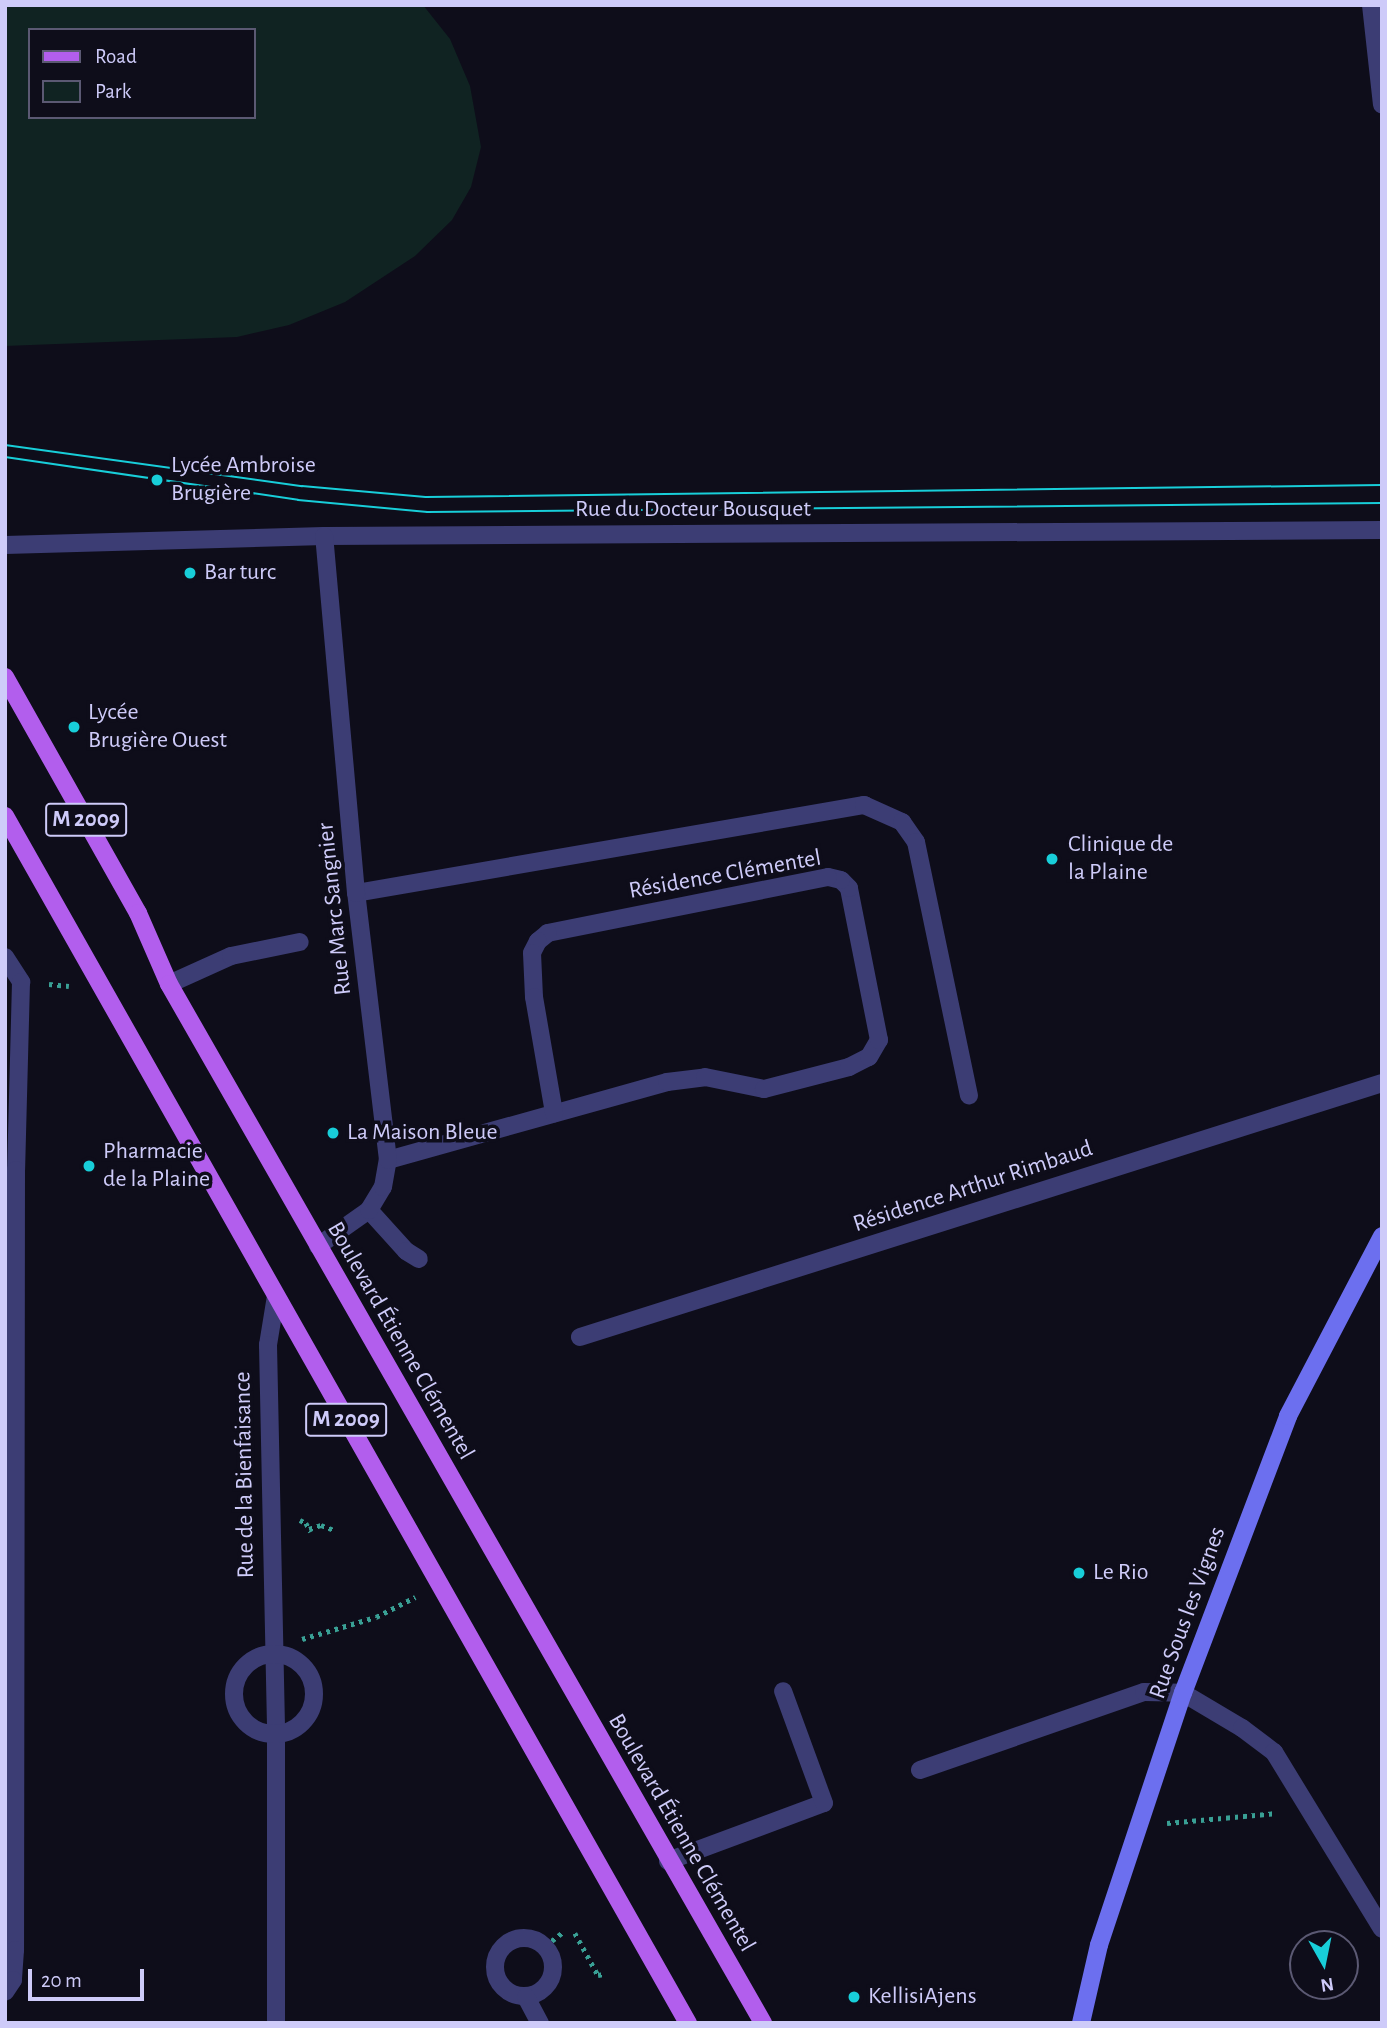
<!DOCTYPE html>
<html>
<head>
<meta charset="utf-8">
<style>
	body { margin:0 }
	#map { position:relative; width:1387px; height:2028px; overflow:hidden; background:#0e0d1a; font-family:"Alegreya Sans",sans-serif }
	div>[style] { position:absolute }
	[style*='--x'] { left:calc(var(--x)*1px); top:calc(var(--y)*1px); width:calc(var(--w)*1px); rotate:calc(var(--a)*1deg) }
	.green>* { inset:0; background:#102322 }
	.path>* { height:4.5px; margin-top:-2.25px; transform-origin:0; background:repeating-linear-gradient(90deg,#39a095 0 3.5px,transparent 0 8.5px) }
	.lane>* { height:18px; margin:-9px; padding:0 9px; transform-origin:9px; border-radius:9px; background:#3c3d74 }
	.street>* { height:18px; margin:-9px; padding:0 9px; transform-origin:9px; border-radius:9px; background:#3c3d74 }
	.street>.ring { margin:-9px; padding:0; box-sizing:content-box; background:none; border:18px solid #3c3d74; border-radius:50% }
	.secondary>* { height:18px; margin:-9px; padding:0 9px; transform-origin:9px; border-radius:9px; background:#6c6fef }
	.primary>* { height:18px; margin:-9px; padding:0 9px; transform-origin:9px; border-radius:9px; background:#b25eed }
	.tram>* { height:2px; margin:-1px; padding:0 1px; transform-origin:1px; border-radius:1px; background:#18ced9 }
	.dots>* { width:19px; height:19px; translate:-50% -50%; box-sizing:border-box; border:4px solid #0e0d1a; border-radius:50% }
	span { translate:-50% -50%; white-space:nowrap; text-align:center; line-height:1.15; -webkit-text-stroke:7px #0e0d1a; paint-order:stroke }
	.shield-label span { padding:2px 5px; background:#0e0d1a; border:2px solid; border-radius:5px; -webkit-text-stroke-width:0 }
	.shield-label { font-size:23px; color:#cecbf9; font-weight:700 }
	.poi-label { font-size:24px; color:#cecbf9 }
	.left { translate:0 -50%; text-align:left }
	.street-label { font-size:24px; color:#cecbf9 }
	.frame { position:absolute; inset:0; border:7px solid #cecbf9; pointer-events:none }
	.legend { position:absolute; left:28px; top:28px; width:228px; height:91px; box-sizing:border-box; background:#0e0d1a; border:2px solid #5b5973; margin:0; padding:9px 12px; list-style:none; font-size:21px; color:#cecbf9 }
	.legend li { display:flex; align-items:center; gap:14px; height:35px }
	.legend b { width:35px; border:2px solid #5b5973 }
	.north { position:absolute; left:1289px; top:1930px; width:70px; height:70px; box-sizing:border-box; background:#0e0d1a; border:2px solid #5b5973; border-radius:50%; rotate:171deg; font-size:19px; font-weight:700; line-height:28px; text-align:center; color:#cecbf9 }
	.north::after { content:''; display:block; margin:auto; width:24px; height:32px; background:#18ced9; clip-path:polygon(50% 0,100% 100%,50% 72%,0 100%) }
	.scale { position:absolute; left:28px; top:1969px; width:116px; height:32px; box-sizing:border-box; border:4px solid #cecbf9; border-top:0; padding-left:9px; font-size:21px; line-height:24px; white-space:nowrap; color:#cecbf9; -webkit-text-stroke:5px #0e0d1a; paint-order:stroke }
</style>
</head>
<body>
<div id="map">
	<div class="green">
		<i style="clip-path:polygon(evenodd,5px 5px,423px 5px,450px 39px,470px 86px,481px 147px,471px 187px,452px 220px,415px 256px,345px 302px,289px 325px,237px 337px,5px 346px,5px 5px,30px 30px,254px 30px,254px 117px,30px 117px,30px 30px)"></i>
	</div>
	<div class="path">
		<i style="--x:49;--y:984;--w:20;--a:6"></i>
		<i style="--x:300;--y:1520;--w:7;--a:27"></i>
		<i style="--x:306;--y:1523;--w:10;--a:61"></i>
		<i style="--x:309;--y:1529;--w:13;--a:-18"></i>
		<i style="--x:321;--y:1525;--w:14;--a:21"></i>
		<i style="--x:302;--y:1639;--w:77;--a:-16.6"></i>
		<i style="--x:376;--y:1617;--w:44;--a:-27.1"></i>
		<i style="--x:1167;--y:1823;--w:110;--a:-5.2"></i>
		<i style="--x:575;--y:1933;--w:48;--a:61.3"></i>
		<i style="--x:598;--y:1975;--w:6;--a:-9"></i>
		<i style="--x:545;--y:1946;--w:24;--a:-38"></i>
	</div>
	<div class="lane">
		<i style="--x:356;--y:893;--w:516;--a:-9.83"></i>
		<i style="--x:864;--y:805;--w:42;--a:24.1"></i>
		<i style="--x:902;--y:822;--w:24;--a:55"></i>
		<i style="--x:916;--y:842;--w:259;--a:78.2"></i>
		<i style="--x:169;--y:984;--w:68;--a:-24.3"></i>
		<i style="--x:231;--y:956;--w:70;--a:-11.5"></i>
		<i style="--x:388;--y:1160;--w:290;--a:-15.6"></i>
		<i style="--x:667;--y:1082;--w:38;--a:-7"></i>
		<i style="--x:705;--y:1077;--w:60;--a:11.5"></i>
		<i style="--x:764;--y:1089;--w:88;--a:-14.5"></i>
		<i style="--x:849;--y:1067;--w:22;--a:-27"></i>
		<i style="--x:869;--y:1057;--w:20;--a:-60"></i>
		<i style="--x:879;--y:1040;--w:155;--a:-101.2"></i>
		<i style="--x:849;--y:888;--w:11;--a:-135"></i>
		<i style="--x:841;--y:880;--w:13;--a:-167"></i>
		<i style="--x:828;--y:877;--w:286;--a:168.7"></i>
		<i style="--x:548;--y:933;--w:13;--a:141"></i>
		<i style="--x:538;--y:941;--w:13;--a:117"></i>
		<i style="--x:532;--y:953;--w:44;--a:87.4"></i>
		<i style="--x:534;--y:997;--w:118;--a:80.2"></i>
		<i style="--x:369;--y:1210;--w:55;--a:47.9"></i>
		<i style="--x:406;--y:1251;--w:15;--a:32"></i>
		<i style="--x:920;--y:1770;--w:237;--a:-19.2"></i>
		<i style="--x:1144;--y:1692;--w:39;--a:1"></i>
		<i style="--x:668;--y:1861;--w:166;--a:-20.4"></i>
		<i style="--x:824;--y:1803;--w:119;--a:-110.1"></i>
	</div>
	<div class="street">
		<i style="--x:1371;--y:5;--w:100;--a:83.7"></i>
		<i style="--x:5;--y:545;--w:319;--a:-1.6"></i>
		<i style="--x:324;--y:536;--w:1058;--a:-0.32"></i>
		<i style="--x:5;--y:957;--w:30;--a:57"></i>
		<i style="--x:21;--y:982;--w:188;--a:91.5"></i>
		<i style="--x:16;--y:1170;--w:780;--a:90.07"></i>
		<i style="--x:15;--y:1950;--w:30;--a:94"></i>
		<i style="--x:13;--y:1980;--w:14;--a:124"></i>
		<i style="--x:318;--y:1246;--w:62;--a:-35.2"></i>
		<i style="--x:369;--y:1210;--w:27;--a:-59"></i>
		<i style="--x:383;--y:1187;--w:27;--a:-80"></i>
		<i style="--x:388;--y:1160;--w:269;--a:-96.8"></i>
		<i style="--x:356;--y:893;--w:358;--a:-95.1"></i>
		<i style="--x:276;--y:1296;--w:50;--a:99.3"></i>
		<i style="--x:268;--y:1345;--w:390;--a:88.8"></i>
		<i style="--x:276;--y:1735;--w:288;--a:90"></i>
		<i style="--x:580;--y:1337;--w:841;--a:-17.57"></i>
		<i class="ring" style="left:234px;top:1654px;width:62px;height:62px"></i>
		<i style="--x:1183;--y:1693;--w:69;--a:30.7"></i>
		<i style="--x:1242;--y:1728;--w:40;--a:37"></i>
		<i style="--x:1274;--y:1752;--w:207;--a:58.6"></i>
		<i class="ring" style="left:495px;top:1938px;width:40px;height:40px"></i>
		<i style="--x:526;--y:1997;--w:30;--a:62"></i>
	</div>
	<div class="secondary">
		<i style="--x:1081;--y:2023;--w:80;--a:-77"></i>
		<i style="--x:1099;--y:1945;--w:266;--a:-71.6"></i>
		<i style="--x:1183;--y:1693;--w:296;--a:-69.2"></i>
		<i style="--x:1288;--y:1416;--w:203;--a:-62.4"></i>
	</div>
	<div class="primary">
		<i style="--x:5;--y:677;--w:271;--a:60.6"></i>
		<i style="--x:138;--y:913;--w:77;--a:66.4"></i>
		<i style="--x:169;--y:984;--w:1197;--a:60.24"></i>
		<i style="--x:5;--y:816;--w:1387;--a:60.5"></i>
	</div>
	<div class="tram">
		<i style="--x:5;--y:445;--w:300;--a:7.9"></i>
		<i style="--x:302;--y:486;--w:124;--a:5.1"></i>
		<i style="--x:426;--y:497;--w:956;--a:-0.72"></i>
		<i style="--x:5;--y:457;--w:296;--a:8.3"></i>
		<i style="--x:298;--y:500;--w:130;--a:5.3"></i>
		<i style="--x:427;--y:512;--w:955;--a:-0.54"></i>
	</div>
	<div class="dots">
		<i style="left:157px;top:480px;background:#18ced9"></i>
		<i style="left:190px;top:573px;background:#18ced9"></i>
		<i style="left:74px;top:727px;background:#18ced9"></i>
		<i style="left:1052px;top:859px;background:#18ced9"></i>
		<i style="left:333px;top:1133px;background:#18ced9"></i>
		<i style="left:89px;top:1166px;background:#18ced9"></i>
		<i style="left:1079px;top:1573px;background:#18ced9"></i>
		<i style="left:854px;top:1997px;background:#18ced9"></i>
	</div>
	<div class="shield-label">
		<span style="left:86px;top:820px">M 2009</span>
		<span style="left:346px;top:1420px">M 2009</span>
	</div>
	<div class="poi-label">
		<span class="left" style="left:171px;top:480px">Lycée Ambroise<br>Brugière</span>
		<span class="left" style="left:204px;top:573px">Bar turc</span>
		<span class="left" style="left:88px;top:727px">Lycée<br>Brugière Ouest</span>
		<span class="left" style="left:1068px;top:859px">Clinique de<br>la Plaine</span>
		<span class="left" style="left:347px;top:1133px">La Maison Bleue</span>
		<span class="left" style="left:103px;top:1166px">Pharmacie<br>de la Plaine</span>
		<span class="left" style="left:1093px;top:1573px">Le Rio</span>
		<span class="left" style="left:868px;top:1997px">KellisiAjens</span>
	</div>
	<div class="street-label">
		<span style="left:693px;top:510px">Rue du Docteur Bousquet</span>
		<span style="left:725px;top:875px;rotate:-10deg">Résidence Clémentel</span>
		<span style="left:335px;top:909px;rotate:-96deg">Rue Marc Sangnier</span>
		<span style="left:973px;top:1187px;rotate:-18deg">Résidence Arthur Rimbaud</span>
		<span style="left:400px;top:1341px;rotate:60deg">Boulevard Étienne Clémentel</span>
		<span style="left:245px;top:1475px;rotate:-91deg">Rue de la Bienfaisance</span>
		<span style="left:1188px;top:1613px;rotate:-70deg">Rue Sous les Vignes</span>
		<span style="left:681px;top:1833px;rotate:60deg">Boulevard Étienne Clémentel</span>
	</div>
	<div class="frame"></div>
	<ul class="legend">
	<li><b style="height:9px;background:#b25eed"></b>Road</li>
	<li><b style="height:19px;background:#102322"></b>Park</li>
	</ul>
	<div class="north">N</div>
	<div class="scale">20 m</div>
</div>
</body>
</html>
